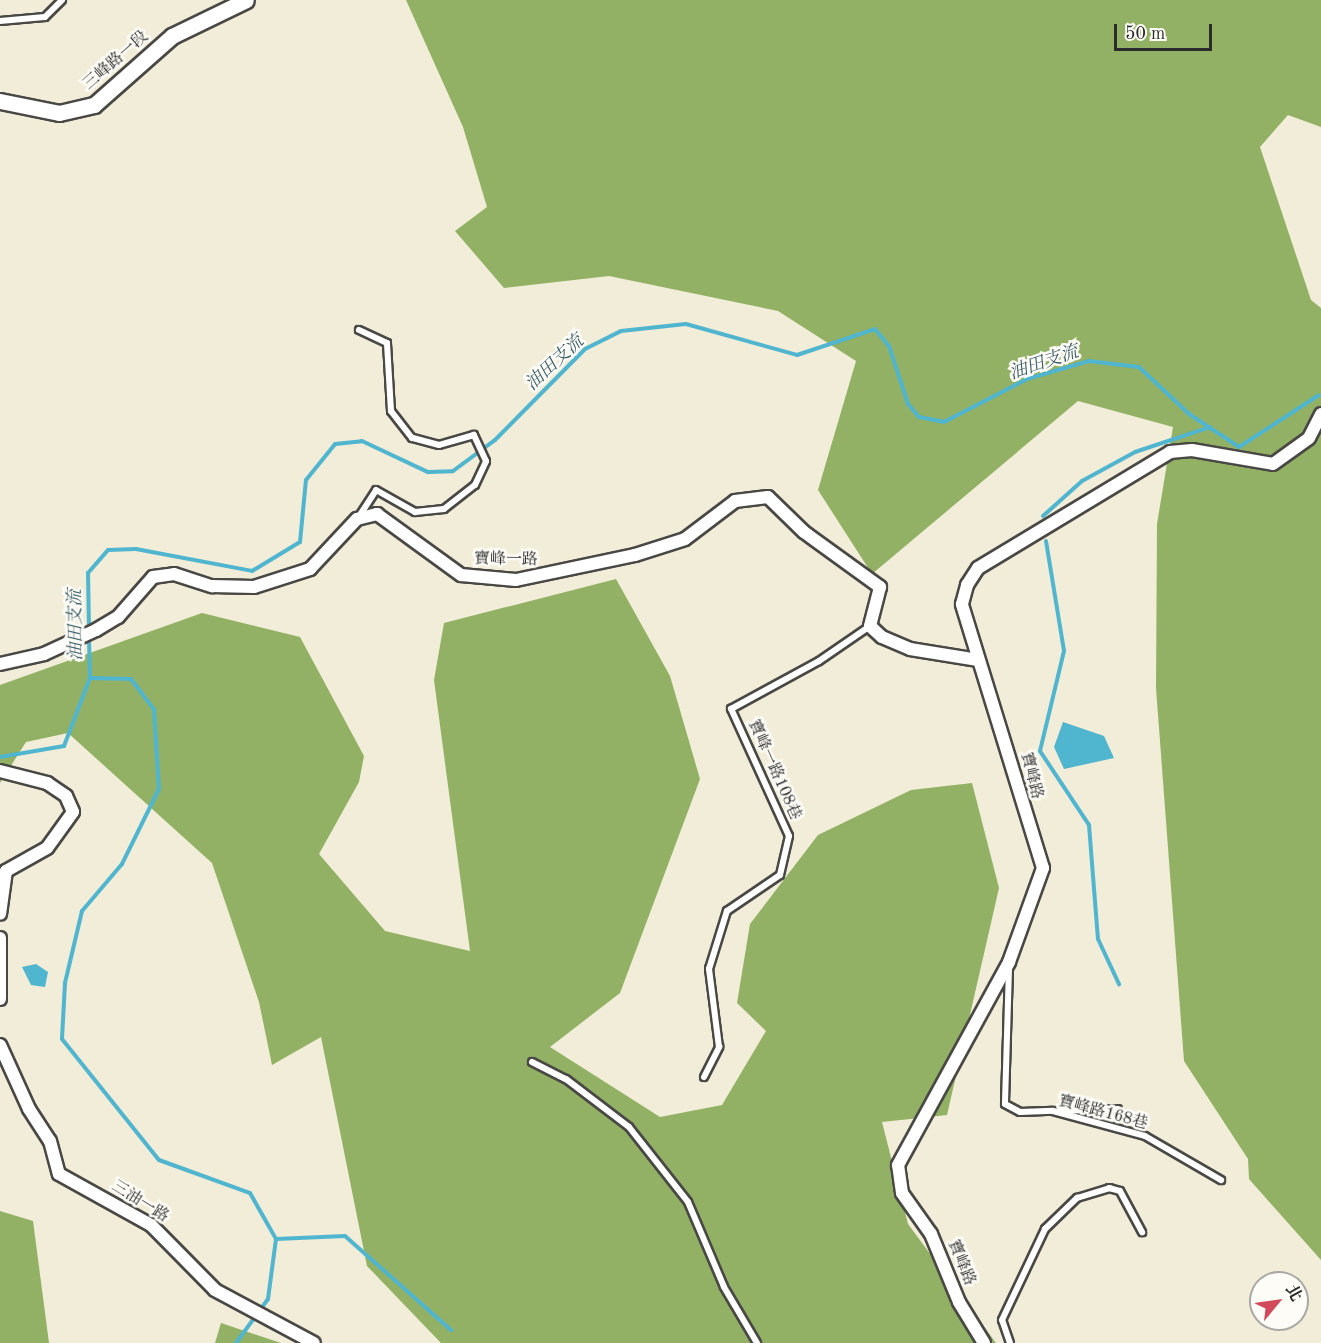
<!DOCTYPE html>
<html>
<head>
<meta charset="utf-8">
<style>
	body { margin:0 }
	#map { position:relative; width:1321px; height:1343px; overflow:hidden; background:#f1edd8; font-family:"Old Standard TT","Noto Serif TC",serif }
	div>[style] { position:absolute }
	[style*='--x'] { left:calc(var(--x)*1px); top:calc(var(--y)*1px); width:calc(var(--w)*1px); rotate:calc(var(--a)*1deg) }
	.forest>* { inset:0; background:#92b164 }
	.water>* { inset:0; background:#50b5cf }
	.stream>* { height:4px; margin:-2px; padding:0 2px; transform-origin:2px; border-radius:2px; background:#50b5cf }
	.roads { filter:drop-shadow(2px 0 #494845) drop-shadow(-2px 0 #494845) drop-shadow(0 2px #494845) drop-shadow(0 -2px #494845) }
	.service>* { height:6px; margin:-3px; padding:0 3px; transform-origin:3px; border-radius:3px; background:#fff }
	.minor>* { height:12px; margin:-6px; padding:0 6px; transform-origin:6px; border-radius:6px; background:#fff }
	.tertiary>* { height:15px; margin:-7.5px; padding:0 7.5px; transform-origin:7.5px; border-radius:7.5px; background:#fff }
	span { translate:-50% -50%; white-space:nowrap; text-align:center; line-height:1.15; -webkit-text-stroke:5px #fdfcf7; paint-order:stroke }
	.street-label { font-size:16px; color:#2b2b2b }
	.water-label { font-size:18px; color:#385b64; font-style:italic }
	.north { position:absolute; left:1249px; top:1271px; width:60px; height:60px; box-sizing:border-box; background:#fdfcf7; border:2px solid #a9a8a5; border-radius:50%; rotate:61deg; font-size:16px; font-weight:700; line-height:24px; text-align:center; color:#2b2b2b }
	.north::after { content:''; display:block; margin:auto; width:21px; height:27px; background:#d1495b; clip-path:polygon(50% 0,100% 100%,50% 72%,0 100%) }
	.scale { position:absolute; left:1114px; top:24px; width:98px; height:27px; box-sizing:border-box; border:3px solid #2b2b2b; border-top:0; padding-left:8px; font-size:18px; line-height:21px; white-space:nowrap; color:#2b2b2b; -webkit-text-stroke:4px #fdfcf7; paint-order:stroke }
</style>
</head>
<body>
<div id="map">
	<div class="forest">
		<i style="clip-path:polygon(406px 0,1321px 0,1321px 127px,1288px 115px,1260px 147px,1311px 300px,1321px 308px,1321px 1260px,1249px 1179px,1248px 1159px,1184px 1061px,1156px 688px,1157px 524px,1173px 427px,1078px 401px,872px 574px,818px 490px,856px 361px,778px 311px,609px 276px,504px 288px,455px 231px,487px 207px,463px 127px)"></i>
		<i style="clip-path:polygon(616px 579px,670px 676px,700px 779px,620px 993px,550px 1047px,660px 1117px,722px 1105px,766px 1031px,737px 1003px,750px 924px,818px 835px,911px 790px,972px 783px,999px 888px,947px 1115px,882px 1122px,908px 1224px,996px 1343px,441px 1343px,367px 1266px,321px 1037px,272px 1065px,259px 1002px,212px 863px,68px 733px,26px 742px,0 783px,0 685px,202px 613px,300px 637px,364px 756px,359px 782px,319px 854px,385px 931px,470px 951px,434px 680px,444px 623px)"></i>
		<i style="clip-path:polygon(0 1211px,33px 1221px,49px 1343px,0 1343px)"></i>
		<i style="clip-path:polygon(221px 1323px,281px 1343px,215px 1343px)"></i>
	</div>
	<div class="water">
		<i style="clip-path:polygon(1063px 722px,1104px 736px,1114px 758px,1064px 769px,1054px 747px)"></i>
		<i style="clip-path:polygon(36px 964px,48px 972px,45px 987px,31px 985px,22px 967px)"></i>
	</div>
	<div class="stream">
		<i style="--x:1043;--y:516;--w:52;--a:-41.9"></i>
		<i style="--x:1082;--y:481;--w:60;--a:-28.7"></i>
		<i style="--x:1135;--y:452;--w:79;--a:-18.4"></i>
		<i style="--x:1046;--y:541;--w:111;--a:80.7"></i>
		<i style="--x:1064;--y:651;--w:103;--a:103.5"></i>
		<i style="--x:1040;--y:751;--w:89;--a:56.5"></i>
		<i style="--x:1089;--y:825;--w:114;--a:85.5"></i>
		<i style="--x:1098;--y:939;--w:50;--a:65"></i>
		<i style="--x:89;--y:629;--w:56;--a:-91"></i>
		<i style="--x:88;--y:573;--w:30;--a:-49"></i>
		<i style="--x:108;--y:550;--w:28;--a:-2"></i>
		<i style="--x:136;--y:549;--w:118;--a:10.7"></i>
		<i style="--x:252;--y:571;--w:56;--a:-31.1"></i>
		<i style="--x:300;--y:542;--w:62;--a:-84.5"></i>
		<i style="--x:306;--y:480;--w:46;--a:-51.1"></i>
		<i style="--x:335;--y:444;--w:27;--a:-6"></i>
		<i style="--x:362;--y:441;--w:73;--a:25.2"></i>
		<i style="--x:428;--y:472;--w:25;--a:-2"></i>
		<i style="--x:453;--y:471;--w:52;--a:-36.4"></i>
		<i style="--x:495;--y:440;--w:128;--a:-45.3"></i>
		<i style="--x:585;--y:349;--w:40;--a:-26.6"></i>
		<i style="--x:621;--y:331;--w:65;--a:-6.1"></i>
		<i style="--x:686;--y:324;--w:115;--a:15.6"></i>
		<i style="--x:797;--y:355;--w:82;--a:-18.4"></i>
		<i style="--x:875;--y:329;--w:22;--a:51"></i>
		<i style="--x:889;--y:346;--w:61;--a:71.9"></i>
		<i style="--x:908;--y:404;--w:17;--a:50"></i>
		<i style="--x:919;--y:417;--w:25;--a:11"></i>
		<i style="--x:944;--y:422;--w:93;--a:-27.4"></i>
		<i style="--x:1027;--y:379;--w:65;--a:-16.2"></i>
		<i style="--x:1089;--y:361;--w:50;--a:6.8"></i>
		<i style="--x:1139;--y:367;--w:69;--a:43.2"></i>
		<i style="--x:1189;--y:414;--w:60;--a:33.4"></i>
		<i style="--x:1239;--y:447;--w:95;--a:-33"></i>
		<i style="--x:90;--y:678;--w:41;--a:1.4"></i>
		<i style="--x:131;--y:679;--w:39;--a:53"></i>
		<i style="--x:154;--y:710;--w:79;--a:86.4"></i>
		<i style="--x:159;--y:789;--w:84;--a:116.3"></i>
		<i style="--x:122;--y:864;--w:62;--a:130.4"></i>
		<i style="--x:82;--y:911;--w:74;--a:103.3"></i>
		<i style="--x:65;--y:983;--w:56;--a:93.1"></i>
		<i style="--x:62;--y:1039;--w:155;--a:51.3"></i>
		<i style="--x:159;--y:1160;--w:97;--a:19.9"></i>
		<i style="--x:250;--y:1193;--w:53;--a:60.5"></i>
		<i style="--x:276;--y:1239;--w:61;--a:97.6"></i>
		<i style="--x:268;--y:1299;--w:54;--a:126"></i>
		<i style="--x:0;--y:757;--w:65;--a:-9.8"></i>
		<i style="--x:64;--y:746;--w:73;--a:-69.1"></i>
		<i style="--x:90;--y:678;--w:42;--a:-91.4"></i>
		<i style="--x:276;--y:1239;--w:69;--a:-2.5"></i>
		<i style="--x:345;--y:1236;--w:142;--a:41.6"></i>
	</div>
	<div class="roads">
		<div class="service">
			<i style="--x:0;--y:21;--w:45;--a:-5.1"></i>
			<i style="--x:45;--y:17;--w:24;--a:-45"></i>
			<i style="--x:358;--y:518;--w:33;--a:-57"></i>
			<i style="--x:376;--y:490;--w:45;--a:29.4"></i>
			<i style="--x:415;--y:512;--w:29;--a:-6"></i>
			<i style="--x:444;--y:509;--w:39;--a:-38"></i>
			<i style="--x:475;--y:485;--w:26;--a:-65"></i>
			<i style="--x:486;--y:461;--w:29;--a:-115"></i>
			<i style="--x:474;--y:435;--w:36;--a:164"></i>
			<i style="--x:439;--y:445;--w:28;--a:-165"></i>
			<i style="--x:412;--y:438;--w:34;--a:-128"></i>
			<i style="--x:391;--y:411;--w:68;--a:-93.4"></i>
			<i style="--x:387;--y:343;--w:31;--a:-155"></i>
			<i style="--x:1009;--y:968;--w:136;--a:91.7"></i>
			<i style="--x:1005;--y:1104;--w:17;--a:28"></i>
			<i style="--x:1020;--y:1112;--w:33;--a:-2"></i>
			<i style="--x:1053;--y:1111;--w:95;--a:15.2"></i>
			<i style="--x:1145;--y:1136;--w:88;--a:30.1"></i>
			<i style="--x:532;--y:1062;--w:38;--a:27"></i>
			<i style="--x:566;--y:1079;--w:79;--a:37.3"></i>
			<i style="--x:629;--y:1127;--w:95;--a:51.8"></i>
			<i style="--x:688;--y:1202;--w:92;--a:67"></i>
			<i style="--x:724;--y:1287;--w:65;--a:59.5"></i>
			<i style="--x:704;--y:1077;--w:34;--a:-63"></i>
			<i style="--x:719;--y:1047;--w:79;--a:-97.3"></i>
			<i style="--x:709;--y:969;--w:61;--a:-72.8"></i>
			<i style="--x:727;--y:911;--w:64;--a:-34.2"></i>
			<i style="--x:780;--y:875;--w:40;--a:-77"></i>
			<i style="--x:789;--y:836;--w:140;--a:-114.5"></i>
			<i style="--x:731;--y:709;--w:100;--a:-28.6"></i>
			<i style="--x:819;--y:661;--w:62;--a:-34.5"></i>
			<i style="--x:1059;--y:1111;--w:59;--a:-1.9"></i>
			<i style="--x:1010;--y:1343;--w:24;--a:-109"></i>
			<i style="--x:1002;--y:1320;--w:101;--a:-64.7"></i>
			<i style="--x:1045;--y:1229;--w:45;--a:-44.1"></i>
			<i style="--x:1077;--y:1198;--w:34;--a:-17"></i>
			<i style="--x:1109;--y:1188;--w:11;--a:15"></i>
			<i style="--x:1120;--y:1191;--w:47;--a:61.8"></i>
		</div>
		<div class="minor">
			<i style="--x:0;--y:664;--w:45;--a:-12.8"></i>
			<i style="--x:44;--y:654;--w:57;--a:-24.8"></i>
			<i style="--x:96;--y:630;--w:26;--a:-31"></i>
			<i style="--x:118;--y:617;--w:53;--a:-48.8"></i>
			<i style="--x:153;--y:577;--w:21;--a:-8"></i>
			<i style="--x:174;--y:574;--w:40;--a:18"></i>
			<i style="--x:212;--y:586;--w:42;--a:1.4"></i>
			<i style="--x:254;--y:587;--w:59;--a:-17.8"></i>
			<i style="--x:310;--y:569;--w:69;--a:-46.8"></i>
			<i style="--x:357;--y:519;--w:21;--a:-14"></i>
			<i style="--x:377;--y:514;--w:104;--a:36"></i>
			<i style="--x:461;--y:575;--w:55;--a:5.2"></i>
			<i style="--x:516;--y:580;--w:122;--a:-11.9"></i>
			<i style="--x:635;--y:555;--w:52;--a:-17.7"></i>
			<i style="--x:685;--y:539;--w:63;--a:-37.2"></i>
			<i style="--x:735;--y:501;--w:33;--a:-7"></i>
			<i style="--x:768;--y:497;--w:50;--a:44.2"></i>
			<i style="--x:804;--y:532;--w:94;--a:35.9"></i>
			<i style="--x:880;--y:587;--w:40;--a:104.4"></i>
			<i style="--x:870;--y:626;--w:16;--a:43"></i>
			<i style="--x:882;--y:637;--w:30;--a:23"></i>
			<i style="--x:910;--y:649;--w:69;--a:9.2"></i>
			<i style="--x:0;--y:771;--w:49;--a:14.3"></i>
			<i style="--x:47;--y:783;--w:23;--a:34"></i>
			<i style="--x:66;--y:796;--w:17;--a:66"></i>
			<i style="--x:73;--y:812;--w:44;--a:125.8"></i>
			<i style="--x:47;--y:848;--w:47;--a:150.7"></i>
			<i style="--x:6;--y:871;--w:43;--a:97.9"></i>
			<i style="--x:0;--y:938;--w:61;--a:90"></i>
			<i style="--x:0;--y:1045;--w:70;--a:65.6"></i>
			<i style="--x:29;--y:1109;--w:38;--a:57"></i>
			<i style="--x:50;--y:1141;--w:34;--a:75"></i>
			<i style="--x:59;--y:1174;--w:105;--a:29"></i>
			<i style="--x:151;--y:1225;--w:91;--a:45.4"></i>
			<i style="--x:215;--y:1290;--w:112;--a:28.2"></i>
			<i style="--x:984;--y:1343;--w:48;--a:-121.4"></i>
			<i style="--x:959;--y:1302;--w:74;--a:-112.4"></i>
			<i style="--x:931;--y:1234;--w:50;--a:-125.3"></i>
			<i style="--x:902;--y:1193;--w:28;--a:-98"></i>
			<i style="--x:898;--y:1165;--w:231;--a:-61.3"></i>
			<i style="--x:1009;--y:962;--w:100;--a:-70.1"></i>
			<i style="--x:1043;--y:868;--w:276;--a:-107.1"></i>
			<i style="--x:962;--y:604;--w:20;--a:-75"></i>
			<i style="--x:967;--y:585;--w:20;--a:-57"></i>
			<i style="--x:978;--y:568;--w:224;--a:-31.1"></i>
			<i style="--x:1170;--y:452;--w:22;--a:-5"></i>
			<i style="--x:1192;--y:450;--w:82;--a:9.8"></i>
			<i style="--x:1273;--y:464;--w:44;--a:-35.8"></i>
			<i style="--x:1309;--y:438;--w:27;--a:-63"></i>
		</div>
		<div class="tertiary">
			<i style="--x:0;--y:101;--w:60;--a:11.5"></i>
			<i style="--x:59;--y:113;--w:36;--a:-13"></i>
			<i style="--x:94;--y:105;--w:104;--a:-41.5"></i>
			<i style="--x:172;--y:36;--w:82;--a:-25.9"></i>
		</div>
	</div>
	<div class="street-label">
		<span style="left:116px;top:61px;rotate:-41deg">三峰路一段</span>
		<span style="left:506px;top:560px;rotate:1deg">寶峰一路</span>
		<span style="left:774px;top:770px;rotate:66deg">寶峰一路108巷</span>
		<span style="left:1031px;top:776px;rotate:76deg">寶峰路</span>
		<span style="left:1103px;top:1113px;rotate:15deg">寶峰路168巷</span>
		<span style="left:140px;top:1202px;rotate:32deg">三油一路</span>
		<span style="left:961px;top:1263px;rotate:68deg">寶峰路</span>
	</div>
	<div class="water-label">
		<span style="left:555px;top:363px;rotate:-43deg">油田支流</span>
		<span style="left:1044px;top:363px;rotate:-19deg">油田支流</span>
		<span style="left:76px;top:625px;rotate:-91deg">油田支流</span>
	</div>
	<div class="north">北</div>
	<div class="scale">50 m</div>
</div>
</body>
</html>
